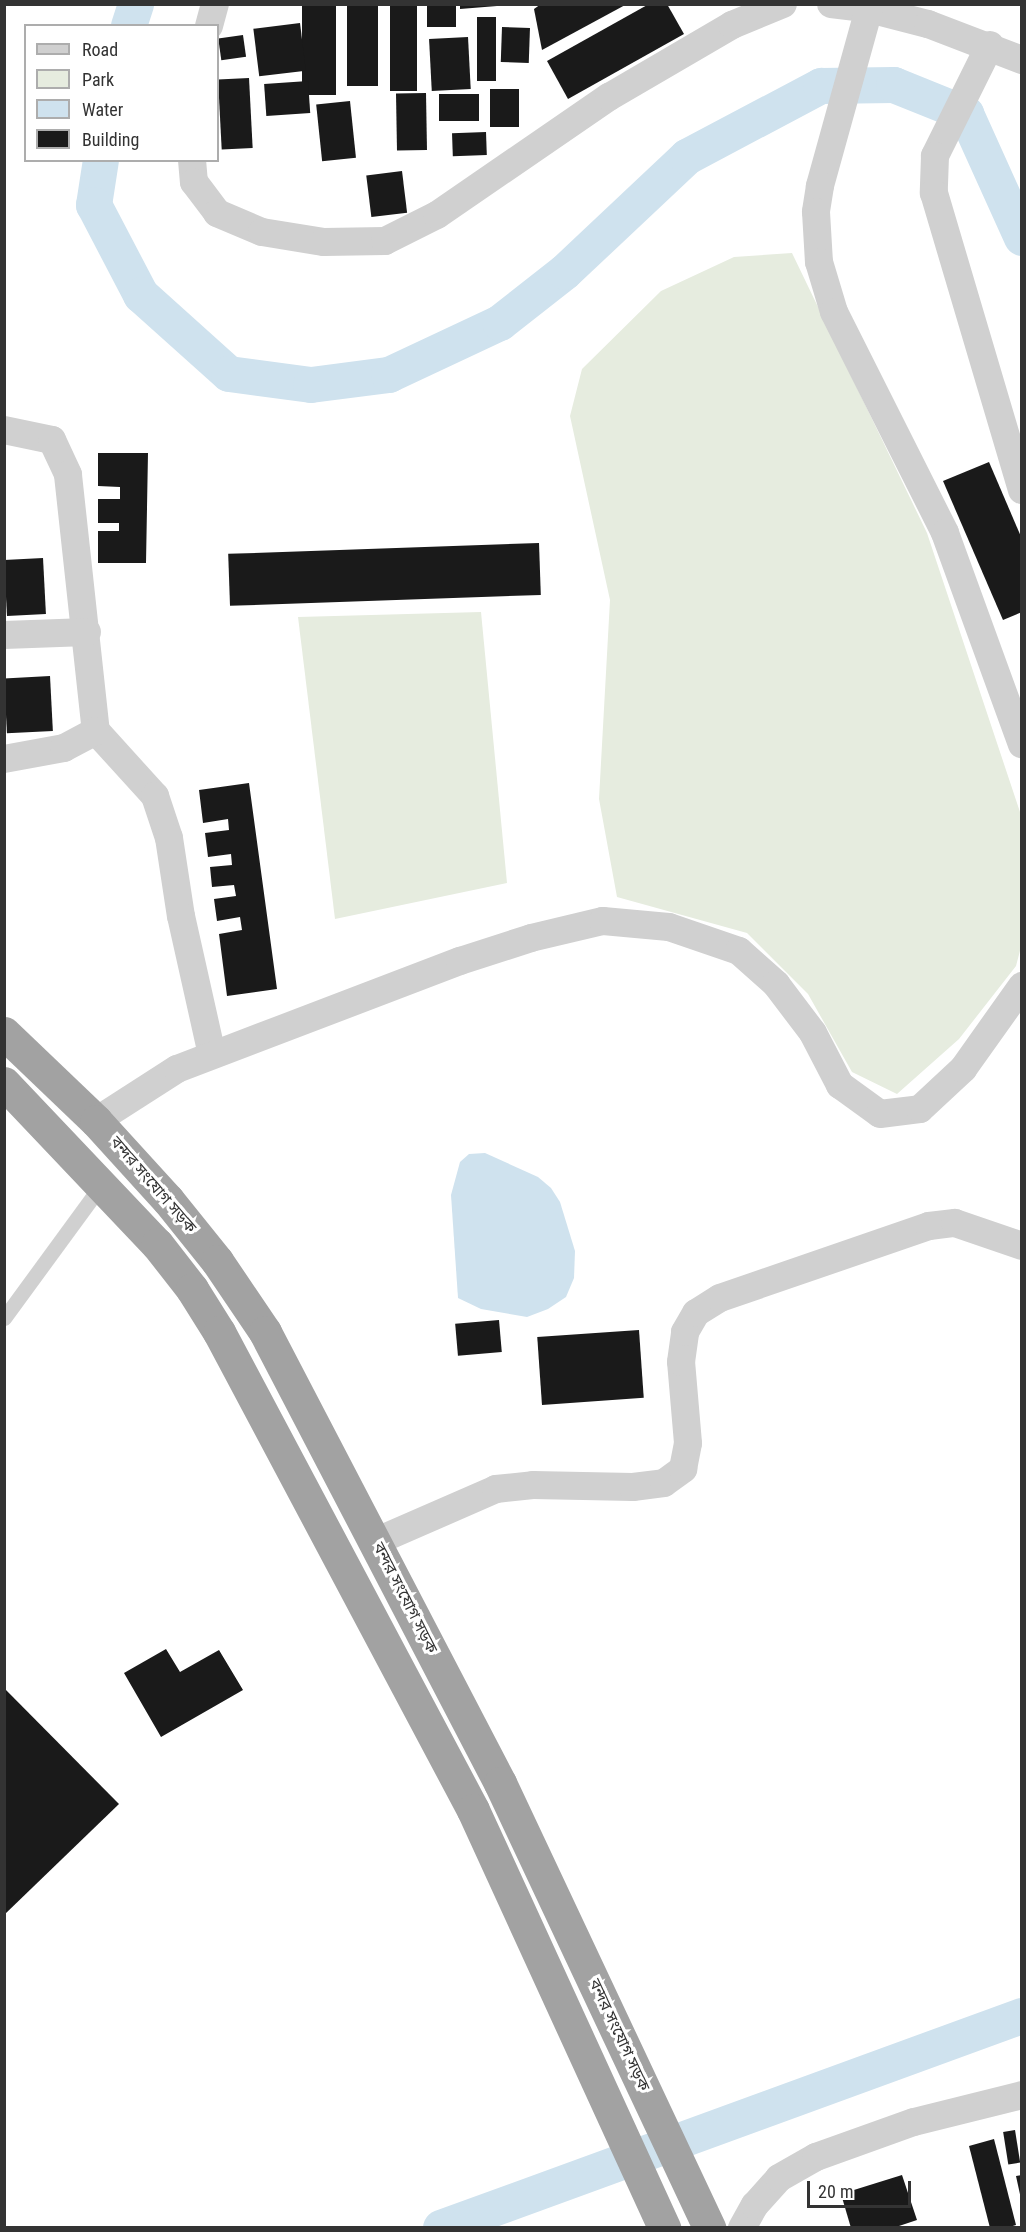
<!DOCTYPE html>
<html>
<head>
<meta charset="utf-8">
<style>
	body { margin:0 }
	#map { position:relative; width:1026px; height:2232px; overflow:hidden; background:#fff; font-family:"Roboto Condensed","Noto Sans Bengali",sans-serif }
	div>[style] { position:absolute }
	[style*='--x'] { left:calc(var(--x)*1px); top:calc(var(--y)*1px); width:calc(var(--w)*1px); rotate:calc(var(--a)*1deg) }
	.green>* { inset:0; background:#e6ecdf }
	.water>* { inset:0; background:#cfe2ee }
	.canal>* { height:36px; margin:-18px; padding:0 18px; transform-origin:18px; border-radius:18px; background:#cfe2ee }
	.building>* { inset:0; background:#1a1a1a; transform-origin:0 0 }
	.service>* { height:15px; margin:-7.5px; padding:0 7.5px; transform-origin:7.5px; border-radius:7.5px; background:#d0d0d0 }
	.minor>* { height:28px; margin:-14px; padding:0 14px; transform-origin:14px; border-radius:14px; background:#d0d0d0 }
	.trunk>* { height:33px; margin:-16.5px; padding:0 16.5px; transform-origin:16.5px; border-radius:16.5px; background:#a2a2a2 }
	span { translate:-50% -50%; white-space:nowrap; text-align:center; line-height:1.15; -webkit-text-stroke:6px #fff; paint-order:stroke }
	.street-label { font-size:16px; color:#333 }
	.frame { position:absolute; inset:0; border:6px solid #333; pointer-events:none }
	.legend { position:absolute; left:24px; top:24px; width:195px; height:138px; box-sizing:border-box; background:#fff; border:2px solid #adadad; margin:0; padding:8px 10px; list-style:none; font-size:18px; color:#333 }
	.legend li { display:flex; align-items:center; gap:12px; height:30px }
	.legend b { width:30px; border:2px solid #adadad }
	.scale { position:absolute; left:807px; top:2181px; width:104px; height:27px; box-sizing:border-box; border:3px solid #333; border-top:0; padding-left:8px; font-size:18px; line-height:21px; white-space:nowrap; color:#333; -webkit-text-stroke:4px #fff; paint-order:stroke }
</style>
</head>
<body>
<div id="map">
	<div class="green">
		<i style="clip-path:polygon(792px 253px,927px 533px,1021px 815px,1022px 943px,1016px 966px,959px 1039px,897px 1094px,852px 1072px,808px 994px,747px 933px,617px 897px,599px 799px,610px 600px,570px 416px,582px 369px,661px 291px,734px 257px)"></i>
		<i style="clip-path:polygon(481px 612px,507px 883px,335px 919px,298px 617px)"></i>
	</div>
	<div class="water">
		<i style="clip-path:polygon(485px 1153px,538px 1177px,551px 1188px,560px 1202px,575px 1251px,574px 1278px,566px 1297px,548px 1309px,527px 1317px,481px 1309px,458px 1298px,451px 1195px,460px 1162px,469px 1154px)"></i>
	</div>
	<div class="canal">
		<i style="--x:129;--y:26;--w:23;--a:-72"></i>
		<i style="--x:101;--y:160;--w:46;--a:98.8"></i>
		<i style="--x:94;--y:205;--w:102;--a:62.4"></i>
		<i style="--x:141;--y:295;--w:118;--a:41.9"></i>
		<i style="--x:229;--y:374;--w:83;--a:7.6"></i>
		<i style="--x:311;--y:385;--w:79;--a:-7.3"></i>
		<i style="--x:389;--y:375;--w:123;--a:-25.1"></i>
		<i style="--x:500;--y:323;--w:83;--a:-38.1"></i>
		<i style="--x:565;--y:272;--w:168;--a:-43.3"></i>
		<i style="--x:687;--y:157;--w:152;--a:-27.9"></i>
		<i style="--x:821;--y:86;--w:73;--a:-0.8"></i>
		<i style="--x:894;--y:85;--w:78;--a:21.9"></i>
		<i style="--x:966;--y:114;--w:136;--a:65.7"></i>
		<i style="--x:441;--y:2228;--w:618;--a:-20.05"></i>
	</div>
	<div class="building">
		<i style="left:302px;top:4px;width:34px;height:91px"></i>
		<i style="left:347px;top:4px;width:31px;height:82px"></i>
		<i style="left:390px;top:4px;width:27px;height:87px"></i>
		<i style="left:427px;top:4px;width:29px;height:23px"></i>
		<i style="clip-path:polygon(460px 4px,496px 4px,497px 6px,460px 9px)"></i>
		<i style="clip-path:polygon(541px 4px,627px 4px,542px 50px,534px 9px)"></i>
		<i style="clip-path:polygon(649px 4px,667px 4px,684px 34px,568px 99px,547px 61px)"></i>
		<i style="left:477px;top:17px;width:19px;height:64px"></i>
		<i style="left:300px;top:23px;width:48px;height:47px;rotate:83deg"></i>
		<i style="left:502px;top:27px;width:28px;height:35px;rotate:2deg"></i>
		<i style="left:243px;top:35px;width:22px;height:25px;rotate:82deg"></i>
		<i style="left:468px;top:37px;width:52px;height:39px;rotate:87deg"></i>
		<i style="left:249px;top:78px;width:70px;height:31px;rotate:87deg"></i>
		<i style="left:308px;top:81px;width:32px;height:44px;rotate:86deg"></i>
		<i style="left:490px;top:89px;width:29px;height:38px"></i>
		<i style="left:426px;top:93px;width:57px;height:30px;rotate:89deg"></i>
		<i style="left:479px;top:94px;width:27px;height:40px;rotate:90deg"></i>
		<i style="left:350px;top:101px;width:57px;height:34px;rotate:84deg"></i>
		<i style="left:486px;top:132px;width:23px;height:34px;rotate:88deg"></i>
		<i style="left:402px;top:171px;width:42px;height:36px;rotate:83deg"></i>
		<i style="clip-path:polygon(98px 453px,148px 453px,146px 563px,98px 563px,98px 531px,119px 531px,119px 523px,98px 523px,98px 499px,120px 499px,120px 487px,98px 486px)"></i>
		<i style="clip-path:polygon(989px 462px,1022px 539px,1022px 612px,1003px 620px,943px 481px)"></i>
		<i style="left:539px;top:543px;width:52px;height:311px;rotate:88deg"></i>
		<i style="left:43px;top:558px;width:56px;height:39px;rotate:87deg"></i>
		<i style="left:50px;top:676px;width:55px;height:46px;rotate:87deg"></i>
		<i style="clip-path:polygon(249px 783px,277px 989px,227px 996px,219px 934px,242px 930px,240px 917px,217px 921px,214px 899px,236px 896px,234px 885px,212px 887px,210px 867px,232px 865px,231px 854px,208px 857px,205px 833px,229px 830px,228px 819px,203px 823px,199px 790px)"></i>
		<i style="left:499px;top:1320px;width:32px;height:44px;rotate:85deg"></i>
		<i style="left:639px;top:1330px;width:68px;height:102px;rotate:86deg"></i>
		<i style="clip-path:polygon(166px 1649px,180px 1672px,219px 1650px,243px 1690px,161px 1737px,124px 1673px)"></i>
		<i style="clip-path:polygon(4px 1688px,119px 1804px,4px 1915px)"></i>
		<i style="left:1015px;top:2130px;width:33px;height:12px;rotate:81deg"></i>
		<i style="clip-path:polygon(994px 2139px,1016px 2225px,1006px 2228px,990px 2228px,969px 2146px)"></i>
		<i style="clip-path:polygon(902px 2175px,917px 2220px,893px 2228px,851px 2228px,841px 2194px)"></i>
		<i style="clip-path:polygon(1022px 2175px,1022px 2199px,1021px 2199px,1016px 2176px)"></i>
	</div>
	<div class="service">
		<i style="--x:4;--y:1318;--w:166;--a:-53.8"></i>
	</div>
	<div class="minor">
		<i style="--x:831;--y:4;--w:38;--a:7"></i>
		<i style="--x:869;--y:9;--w:61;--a:14.3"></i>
		<i style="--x:928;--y:24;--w:101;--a:21"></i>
		<i style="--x:869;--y:9;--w:184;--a:105.5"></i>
		<i style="--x:820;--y:186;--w:26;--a:99"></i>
		<i style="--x:816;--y:212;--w:50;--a:86.6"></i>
		<i style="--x:819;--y:262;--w:52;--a:73.3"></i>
		<i style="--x:834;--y:312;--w:247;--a:63.3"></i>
		<i style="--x:945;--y:533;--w:225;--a:70"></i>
		<i style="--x:209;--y:26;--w:23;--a:-75"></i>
		<i style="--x:990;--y:45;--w:124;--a:116.4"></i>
		<i style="--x:935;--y:156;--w:37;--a:92"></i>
		<i style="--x:934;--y:193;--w:310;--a:73.5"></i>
		<i style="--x:192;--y:160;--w:22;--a:85"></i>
		<i style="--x:194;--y:182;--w:39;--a:53"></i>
		<i style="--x:217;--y:213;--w:49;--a:22.9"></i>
		<i style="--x:262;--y:232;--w:63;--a:9.2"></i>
		<i style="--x:324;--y:242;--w:61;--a:-0.9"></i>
		<i style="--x:385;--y:241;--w:58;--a:-26.6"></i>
		<i style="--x:437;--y:215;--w:209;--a:-34.5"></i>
		<i style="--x:609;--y:97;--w:143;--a:-30.3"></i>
		<i style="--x:732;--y:25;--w:55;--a:-22.4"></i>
		<i style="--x:4;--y:430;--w:49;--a:11.8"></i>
		<i style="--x:52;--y:440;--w:38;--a:65"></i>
		<i style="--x:68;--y:475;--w:258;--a:83.8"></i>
		<i style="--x:96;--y:731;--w:88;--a:47.8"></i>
		<i style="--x:155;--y:796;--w:44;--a:71.6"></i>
		<i style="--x:169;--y:838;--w:79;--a:81.3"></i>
		<i style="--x:181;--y:916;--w:142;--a:77.4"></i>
		<i style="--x:4;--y:635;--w:83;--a:-2.1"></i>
		<i style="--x:4;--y:759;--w:61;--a:-10.4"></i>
		<i style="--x:64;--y:748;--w:36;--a:-28"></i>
		<i style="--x:96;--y:1121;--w:96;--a:-32.7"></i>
		<i style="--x:177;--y:1069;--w:303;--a:-20.9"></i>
		<i style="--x:460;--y:961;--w:75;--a:-17.9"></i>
		<i style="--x:531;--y:938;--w:74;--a:-13.3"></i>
		<i style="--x:603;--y:921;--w:66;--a:5.2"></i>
		<i style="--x:669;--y:927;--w:74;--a:18.9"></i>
		<i style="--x:739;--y:951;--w:50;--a:41.7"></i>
		<i style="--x:776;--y:984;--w:61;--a:52.9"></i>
		<i style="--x:813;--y:1033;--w:59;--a:62.6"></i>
		<i style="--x:840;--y:1085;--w:49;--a:35.9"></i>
		<i style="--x:880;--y:1114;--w:40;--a:-7.1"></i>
		<i style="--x:920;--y:1109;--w:59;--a:-42.9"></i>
		<i style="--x:963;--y:1069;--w:102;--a:-54.6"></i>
		<i style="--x:377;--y:1541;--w:130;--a:-23.6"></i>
		<i style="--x:496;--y:1489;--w:37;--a:-6"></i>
		<i style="--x:533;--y:1485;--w:100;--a:1.1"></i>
		<i style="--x:633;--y:1487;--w:31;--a:-7"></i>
		<i style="--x:664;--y:1483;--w:24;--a:-36"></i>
		<i style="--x:683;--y:1469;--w:26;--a:-79"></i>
		<i style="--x:688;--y:1443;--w:81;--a:-94.9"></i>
		<i style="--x:681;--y:1362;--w:30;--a:-82"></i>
		<i style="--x:685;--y:1332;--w:22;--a:-60"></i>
		<i style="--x:696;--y:1313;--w:28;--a:-32"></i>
		<i style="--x:720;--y:1298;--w:221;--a:-19"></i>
		<i style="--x:929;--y:1226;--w:26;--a:-7"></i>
		<i style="--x:955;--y:1223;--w:71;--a:18.9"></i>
		<i style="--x:742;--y:2228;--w:26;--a:-61"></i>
		<i style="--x:755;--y:2205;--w:36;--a:-48"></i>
		<i style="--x:779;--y:2178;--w:43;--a:-29.6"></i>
		<i style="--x:816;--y:2157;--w:104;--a:-19.7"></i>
		<i style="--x:914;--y:2122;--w:111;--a:-14"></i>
	</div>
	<div class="trunk">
		<i style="--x:4;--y:1033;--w:127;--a:43.7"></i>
		<i style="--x:96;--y:1121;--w:107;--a:47.7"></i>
		<i style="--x:168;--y:1200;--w:78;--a:51.2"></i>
		<i style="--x:217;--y:1261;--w:86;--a:55.9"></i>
		<i style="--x:265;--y:1332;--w:509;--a:62.48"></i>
		<i style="--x:500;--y:1783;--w:492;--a:64.8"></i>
		<i style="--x:4;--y:1083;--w:222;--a:46.5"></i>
		<i style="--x:157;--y:1244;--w:57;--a:52.1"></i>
		<i style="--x:192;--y:1289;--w:51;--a:57.9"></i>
		<i style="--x:219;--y:1332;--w:541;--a:62.01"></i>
		<i style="--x:473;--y:1810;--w:460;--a:65.4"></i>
	</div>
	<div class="street-label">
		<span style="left:153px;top:1185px;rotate:49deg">বন্দর সংযোগ সড়ক</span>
		<span style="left:405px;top:1598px;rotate:63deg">বন্দর সংযোগ সড়ক</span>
		<span style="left:619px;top:2035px;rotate:65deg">বন্দর সংযোগ সড়ক</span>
	</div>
	<div class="frame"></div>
	<ul class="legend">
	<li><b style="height:8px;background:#d0d0d0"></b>Road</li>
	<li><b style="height:16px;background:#e6ecdf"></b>Park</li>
	<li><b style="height:16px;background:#cfe2ee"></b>Water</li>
	<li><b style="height:16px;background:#1a1a1a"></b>Building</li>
	</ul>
	<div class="scale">20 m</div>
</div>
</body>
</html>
